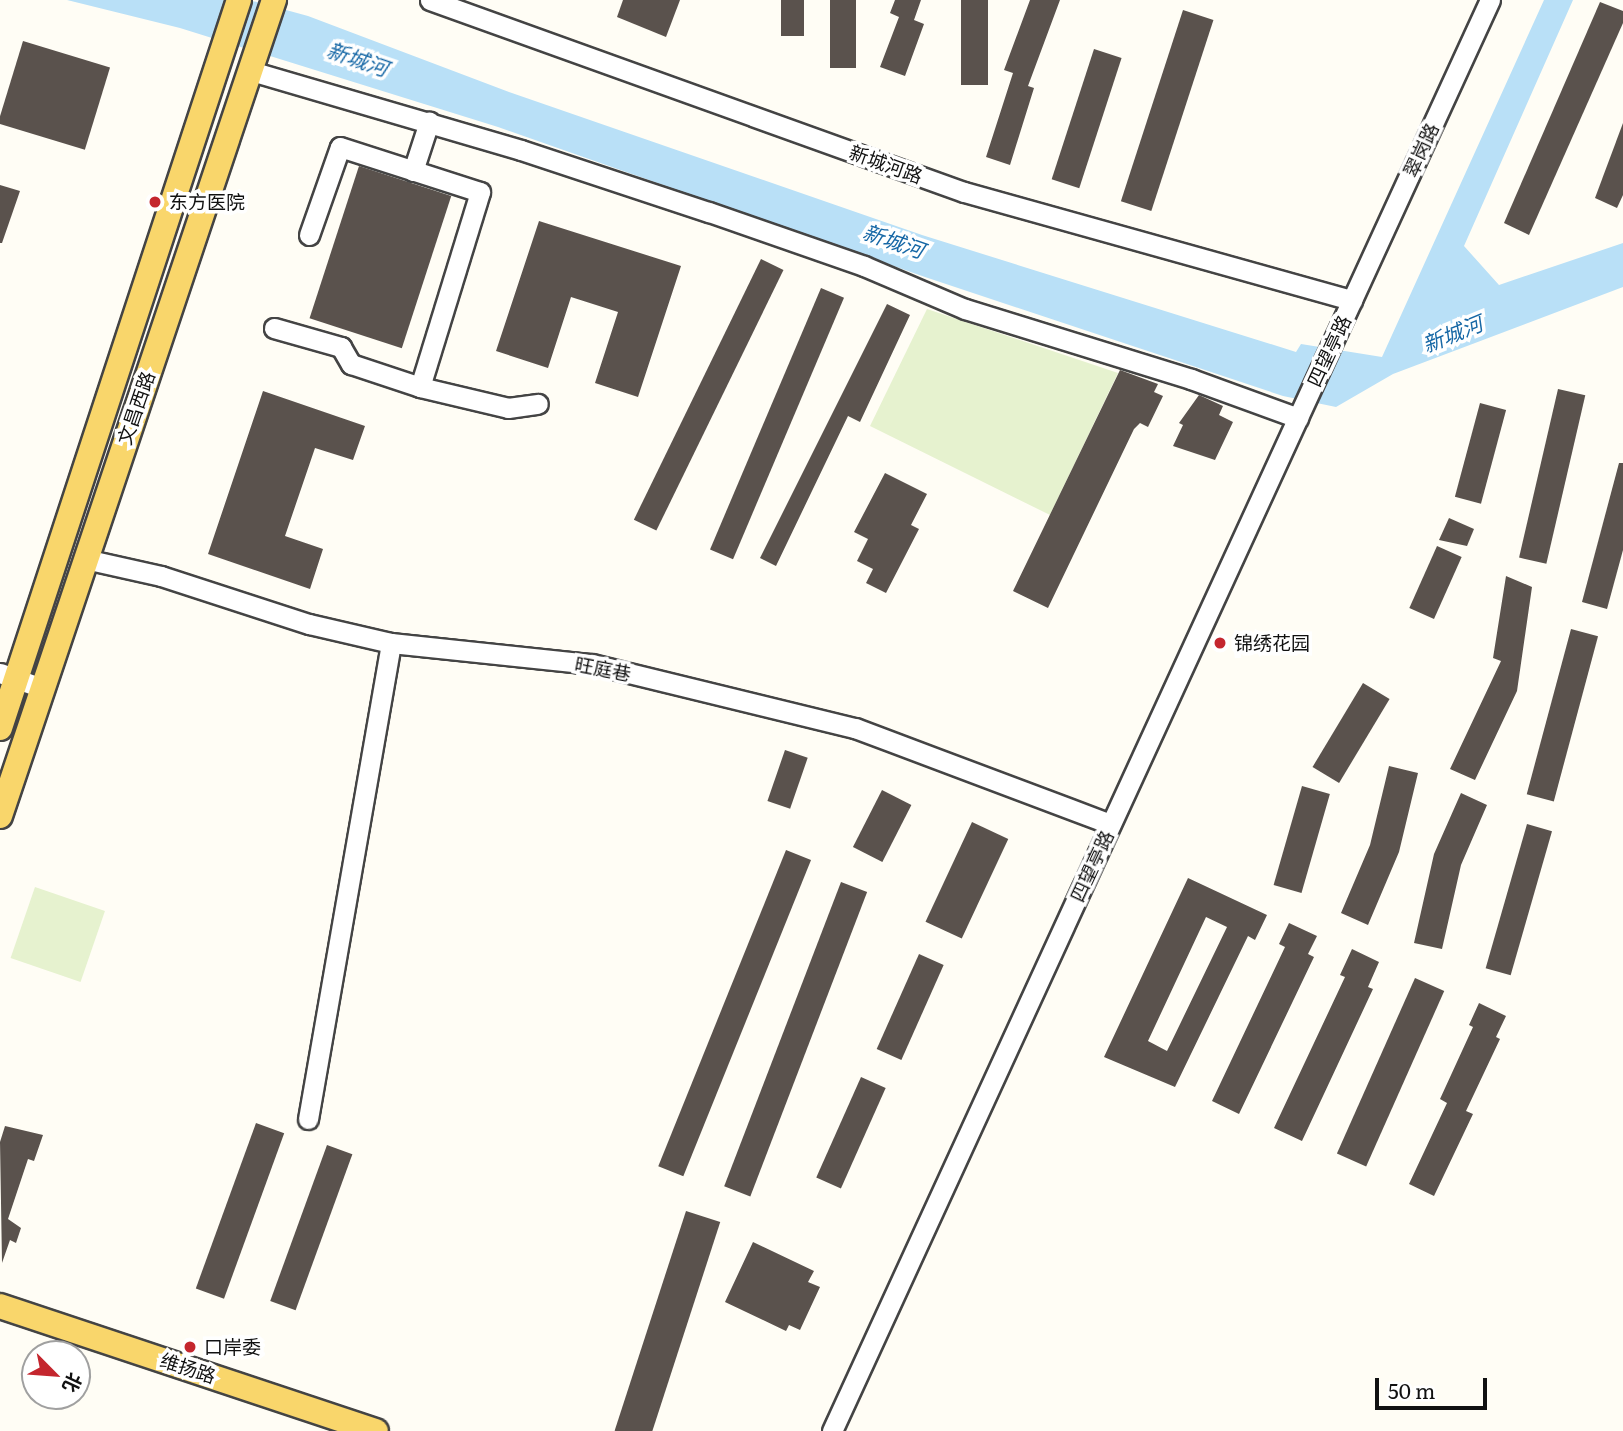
<!DOCTYPE html>
<html>
<head>
<meta charset="utf-8">
<style>
	body { margin:0 }
	#map { position:relative; width:1623px; height:1431px; overflow:hidden; background:#fffdf5; font-family:Literata,"Noto Sans SC",serif }
	div>[style] { position:absolute }
	[style*='--x'] { left:calc(var(--x)*1px); top:calc(var(--y)*1px); width:calc(var(--w)*1px); rotate:calc(var(--a)*1deg) }
	.pitch>* { inset:0; background:#e6f2cf; transform-origin:0 0 }
	.water>* { inset:0; background:#b9e0f7 }
	.building>* { inset:0; background:#5a524d; transform-origin:0 0 }
	.roads { filter:drop-shadow(2px 0 #444) drop-shadow(-2px 0 #444) drop-shadow(0 2px #444) drop-shadow(0 -2px #444) }
	.minor>* { height:19px; margin:-9.5px; padding:0 9.5px; transform-origin:9.5px; border-radius:9.5px; background:#fff }
	.major>* { height:24px; margin:-12px; padding:0 12px; transform-origin:12px; border-radius:12px; background:#f9d66b }
	.dots>* { width:19px; height:19px; translate:-50% -50%; box-sizing:border-box; border:4px solid #fff; border-radius:50% }
	span { translate:-50% -50%; white-space:nowrap; text-align:center; line-height:1.15; -webkit-text-stroke:7px #fff; paint-order:stroke }
	.street-label { font-size:19px; color:#111 }
	.poi-label { font-size:19px; color:#111 }
	.left { translate:0 -50%; text-align:left }
	.water-label { font-size:21px; color:#1768a6; font-style:italic }
	.north { position:absolute; left:21px; top:1340px; width:70px; height:70px; box-sizing:border-box; background:#fff; border:2px solid #a0a0a0; border-radius:50%; rotate:115deg; font-size:19px; font-weight:700; line-height:28px; text-align:center; color:#111 }
	.north::after { content:''; display:block; margin:auto; width:24px; height:32px; background:#c4262e; clip-path:polygon(50% 0,100% 100%,50% 72%,0 100%) }
	.scale { position:absolute; left:1375px; top:1378px; width:112px; height:32px; box-sizing:border-box; border:4px solid #111; border-top:0; padding-left:9px; font-size:21px; line-height:24px; white-space:nowrap; color:#111; -webkit-text-stroke:5px #fff; paint-order:stroke }
</style>
</head>
<body>
<div id="map">
	<div class="pitch">
		<i style="clip-path:polygon(927px 309px,1118px 373px,1050px 515px,870px 426px)"></i>
		<i style="left:35px;top:887px;width:74px;height:75px;rotate:19deg"></i>
	</div>
	<div class="water">
		<i style="clip-path:polygon(67px 0,249px 0,308px 16px,509px 92px,922px 235px,1296px 352px,1301px 344px,1382px 357px,1544px 0,1573px 0,1464px 246px,1499px 285px,1623px 243px,1623px 287px,1393px 374px,1336px 407px,1283px 396px,925px 277px,498px 127px,180px 28px)"></i>
	</div>
	<div class="building">
		<i style="clip-path:polygon(623px 0,680px 0,666px 37px,617px 17px)"></i>
		<i style="left:781px;top:0;width:23px;height:36px"></i>
		<i style="left:830px;top:0;width:26px;height:68px"></i>
		<i style="clip-path:polygon(895px 0,921px 0,914px 20px,924px 24px,905px 76px,880px 67px,899px 17px,890px 13px)"></i>
		<i style="left:961px;top:0;width:27px;height:85px"></i>
		<i style="clip-path:polygon(1030px 0,1060px 0,1028px 86px,1034px 88px,1010px 165px,986px 157px,1013px 73px,1004px 70px)"></i>
		<i style="clip-path:polygon(1600px 2px,1623px 11px,1623px 23px,1529px 235px,1504px 223px)"></i>
		<i style="left:1183px;top:10px;width:32px;height:201px;rotate:18deg"></i>
		<i style="left:23px;top:41px;width:91px;height:86px;rotate:17deg"></i>
		<i style="left:1094px;top:49px;width:29px;height:137px;rotate:18deg"></i>
		<i style="clip-path:polygon(1623px 123px,1623px 195px,1617px 208px,1595px 198px)"></i>
		<i style="left:359px;top:166px;width:97px;height:160px;rotate:18deg"></i>
		<i style="clip-path:polygon(0 185px,20px 191px,2px 243px,0 243px)"></i>
		<i style="clip-path:polygon(539px 221px,681px 266px,638px 397px,595px 383px,618px 312px,571px 297px,548px 368px,496px 351px)"></i>
		<i style="left:761px;top:259px;width:25px;height:290px;rotate:26deg"></i>
		<i style="left:821px;top:288px;width:25px;height:284px;rotate:23deg"></i>
		<i style="clip-path:polygon(887px 304px,910px 315px,860px 422px,848px 416px,776px 566px,760px 558px)"></i>
		<i style="clip-path:polygon(1120px 370px,1158px 384px,1154px 392px,1163px 396px,1148px 427px,1140px 423px,1134px 429px,1048px 608px,1013px 591px)"></i>
		<i style="left:1558px;top:389px;width:28px;height:173px;rotate:13deg"></i>
		<i style="clip-path:polygon(263px 391px,365px 426px,353px 460px,315px 448px,285px 536px,323px 549px,310px 589px,208px 554px)"></i>
		<i style="clip-path:polygon(1199px 395px,1223px 406px,1219px 415px,1233px 422px,1215px 460px,1173px 446px,1183px 425px,1179px 423px)"></i>
		<i style="left:1480px;top:403px;width:27px;height:97px;rotate:15deg"></i>
		<i style="clip-path:polygon(1619px 463px,1623px 463px,1623px 550px,1607px 609px,1582px 602px)"></i>
		<i style="clip-path:polygon(885px 473px,927px 494px,911px 525px,919px 529px,886px 593px,866px 583px,873px 569px,857px 561px,868px 539px,854px 532px)"></i>
		<i style="clip-path:polygon(1449px 518px,1474px 529px,1467px 546px,1439px 540px)"></i>
		<i style="left:1437px;top:546px;width:27px;height:68px;rotate:24deg"></i>
		<i style="clip-path:polygon(1506px 576px,1532px 587px,1517px 691px,1475px 780px,1450px 769px,1501px 661px,1493px 658px)"></i>
		<i style="left:1571px;top:629px;width:28px;height:171px;rotate:15deg"></i>
		<i style="left:1363px;top:683px;width:31px;height:98px;rotate:31deg"></i>
		<i style="left:785px;top:750px;width:24px;height:54px;rotate:19deg"></i>
		<i style="clip-path:polygon(1389px 766px,1418px 773px,1399px 852px,1368px 925px,1341px 913px,1370px 845px)"></i>
		<i style="left:1302px;top:786px;width:29px;height:103px;rotate:16deg"></i>
		<i style="left:882px;top:790px;width:33px;height:64px;rotate:27deg"></i>
		<i style="clip-path:polygon(1461px 793px,1487px 805px,1461px 865px,1442px 949px,1414px 943px,1434px 854px)"></i>
		<i style="left:972px;top:822px;width:40px;height:110px;rotate:25deg"></i>
		<i style="left:1527px;top:824px;width:26px;height:150px;rotate:16deg"></i>
		<i style="left:786px;top:850px;width:27px;height:341px;rotate:22deg"></i>
		<i style="clip-path:polygon(evenodd,1188px 878px,1267px 915px,1255px 940px,1248px 936px,1175px 1087px,1104px 1057px,1188px 878px,1206px 917px,1227px 927px,1167px 1051px,1148px 1041px,1206px 917px)"></i>
		<i style="left:841px;top:882px;width:28px;height:326px;rotate:21deg"></i>
		<i style="clip-path:polygon(1289px 923px,1317px 936px,1308px 954px,1314px 957px,1239px 1114px,1212px 1101px,1285px 947px,1279px 944px)"></i>
		<i style="clip-path:polygon(1352px 949px,1379px 962px,1368px 987px,1373px 989px,1302px 1141px,1274px 1128px,1345px 977px,1340px 975px)"></i>
		<i style="left:919px;top:954px;width:27px;height:104px;rotate:24deg"></i>
		<i style="left:1415px;top:978px;width:32px;height:192px;rotate:24deg"></i>
		<i style="clip-path:polygon(1479px 1003px,1506px 1016px,1496px 1037px,1500px 1039px,1466px 1111px,1473px 1114px,1434px 1196px,1409px 1184px,1447px 1103px,1440px 1099px,1473px 1027px,1469px 1025px)"></i>
		<i style="left:861px;top:1077px;width:27px;height:110px;rotate:24deg"></i>
		<i style="left:256px;top:1123px;width:30px;height:176px;rotate:20deg"></i>
		<i style="clip-path:polygon(5px 1126px,43px 1135px,34px 1161px,28px 1159px,8px 1219px,21px 1228px,16px 1243px,10px 1240px,2px 1263px,0 1142px)"></i>
		<i style="left:327px;top:1145px;width:27px;height:166px;rotate:20deg"></i>
		<i style="left:686px;top:1211px;width:36px;height:231px;rotate:18deg"></i>
		<i style="clip-path:polygon(753px 1242px,814px 1271px,808px 1282px,820px 1287px,800px 1330px,789px 1325px,786px 1331px,725px 1302px)"></i>
	</div>
	<div class="roads">
		<div class="minor">
			<i style="--x:430;--y:0;--w:567;--a:19.78"></i>
			<i style="--x:964;--y:192;--w:403;--a:15.6"></i>
			<i style="--x:251;--y:71;--w:281;--a:16.3"></i>
			<i style="--x:521;--y:150;--w:198;--a:18.3"></i>
			<i style="--x:709;--y:212;--w:164;--a:19.2"></i>
			<i style="--x:864;--y:266;--w:110;--a:23.1"></i>
			<i style="--x:965;--y:309;--w:237;--a:17.2"></i>
			<i style="--x:1191;--y:379;--w:114;--a:20"></i>
			<i style="--x:413;--y:171;--w:52;--a:-71.9"></i>
			<i style="--x:309;--y:235;--w:93;--a:-70.6"></i>
			<i style="--x:340;--y:147;--w:147;--a:17.8"></i>
			<i style="--x:480;--y:192;--w:204;--a:107.1"></i>
			<i style="--x:274;--y:328;--w:70;--a:15.8"></i>
			<i style="--x:341;--y:347;--w:20;--a:60"></i>
			<i style="--x:351;--y:364;--w:73;--a:18.4"></i>
			<i style="--x:420;--y:387;--w:90;--a:13.4"></i>
			<i style="--x:508;--y:408;--w:30;--a:-8"></i>
			<i style="--x:85;--y:559;--w:78;--a:12.6"></i>
			<i style="--x:161;--y:576;--w:156;--a:18"></i>
			<i style="--x:309;--y:624;--w:84;--a:13"></i>
			<i style="--x:391;--y:643;--w:202;--a:6"></i>
			<i style="--x:592;--y:664;--w:271;--a:13.7"></i>
			<i style="--x:855;--y:728;--w:273;--a:20.6"></i>
			<i style="--x:0;--y:673;--w:45;--a:19.7"></i>
			<i style="--x:308;--y:1119;--w:483;--a:-80.1"></i>
			<i style="--x:832;--y:1431;--w:1575;--a:-65.31"></i>
		</div>
		<div class="major">
			<i style="--x:0;--y:728;--w:766;--a:-71.83"></i>
			<i style="--x:0;--y:816;--w:861;--a:-71.44"></i>
			<i style="--x:0;--y:1306;--w:396;--a:18.4"></i>
		</div>
	</div>
	<div class="dots">
		<i style="left:155px;top:202px;background:#c4262e"></i>
		<i style="left:1220px;top:643px;background:#c4262e"></i>
		<i style="left:190px;top:1347px;background:#c4262e"></i>
	</div>
	<div class="street-label">
		<span style="left:1421px;top:150px;rotate:-65deg">翠岗路</span>
		<span style="left:886px;top:164px;rotate:20deg">新城河路</span>
		<span style="left:1329px;top:351px;rotate:-65deg">四望亭路</span>
		<span style="left:136px;top:408px;rotate:-71deg">文昌西路</span>
		<span style="left:603px;top:669px;rotate:11deg">旺庭巷</span>
		<span style="left:1092px;top:866px;rotate:-65deg">四望亭路</span>
		<span style="left:188px;top:1368px;rotate:18deg">维扬路</span>
	</div>
	<div class="poi-label">
		<span class="left" style="left:169px;top:202px">东方医院</span>
		<span class="left" style="left:1234px;top:643px">锦绣花园</span>
		<span class="left" style="left:204px;top:1347px">口岸委</span>
	</div>
	<div class="water-label">
		<span style="left:358px;top:58px;rotate:19deg">新城河</span>
		<span style="left:894px;top:240px;rotate:19deg">新城河</span>
		<span style="left:1452px;top:333px;rotate:-22deg">新城河</span>
	</div>
	<div class="north">北</div>
	<div class="scale">50 m</div>
</div>
</body>
</html>
